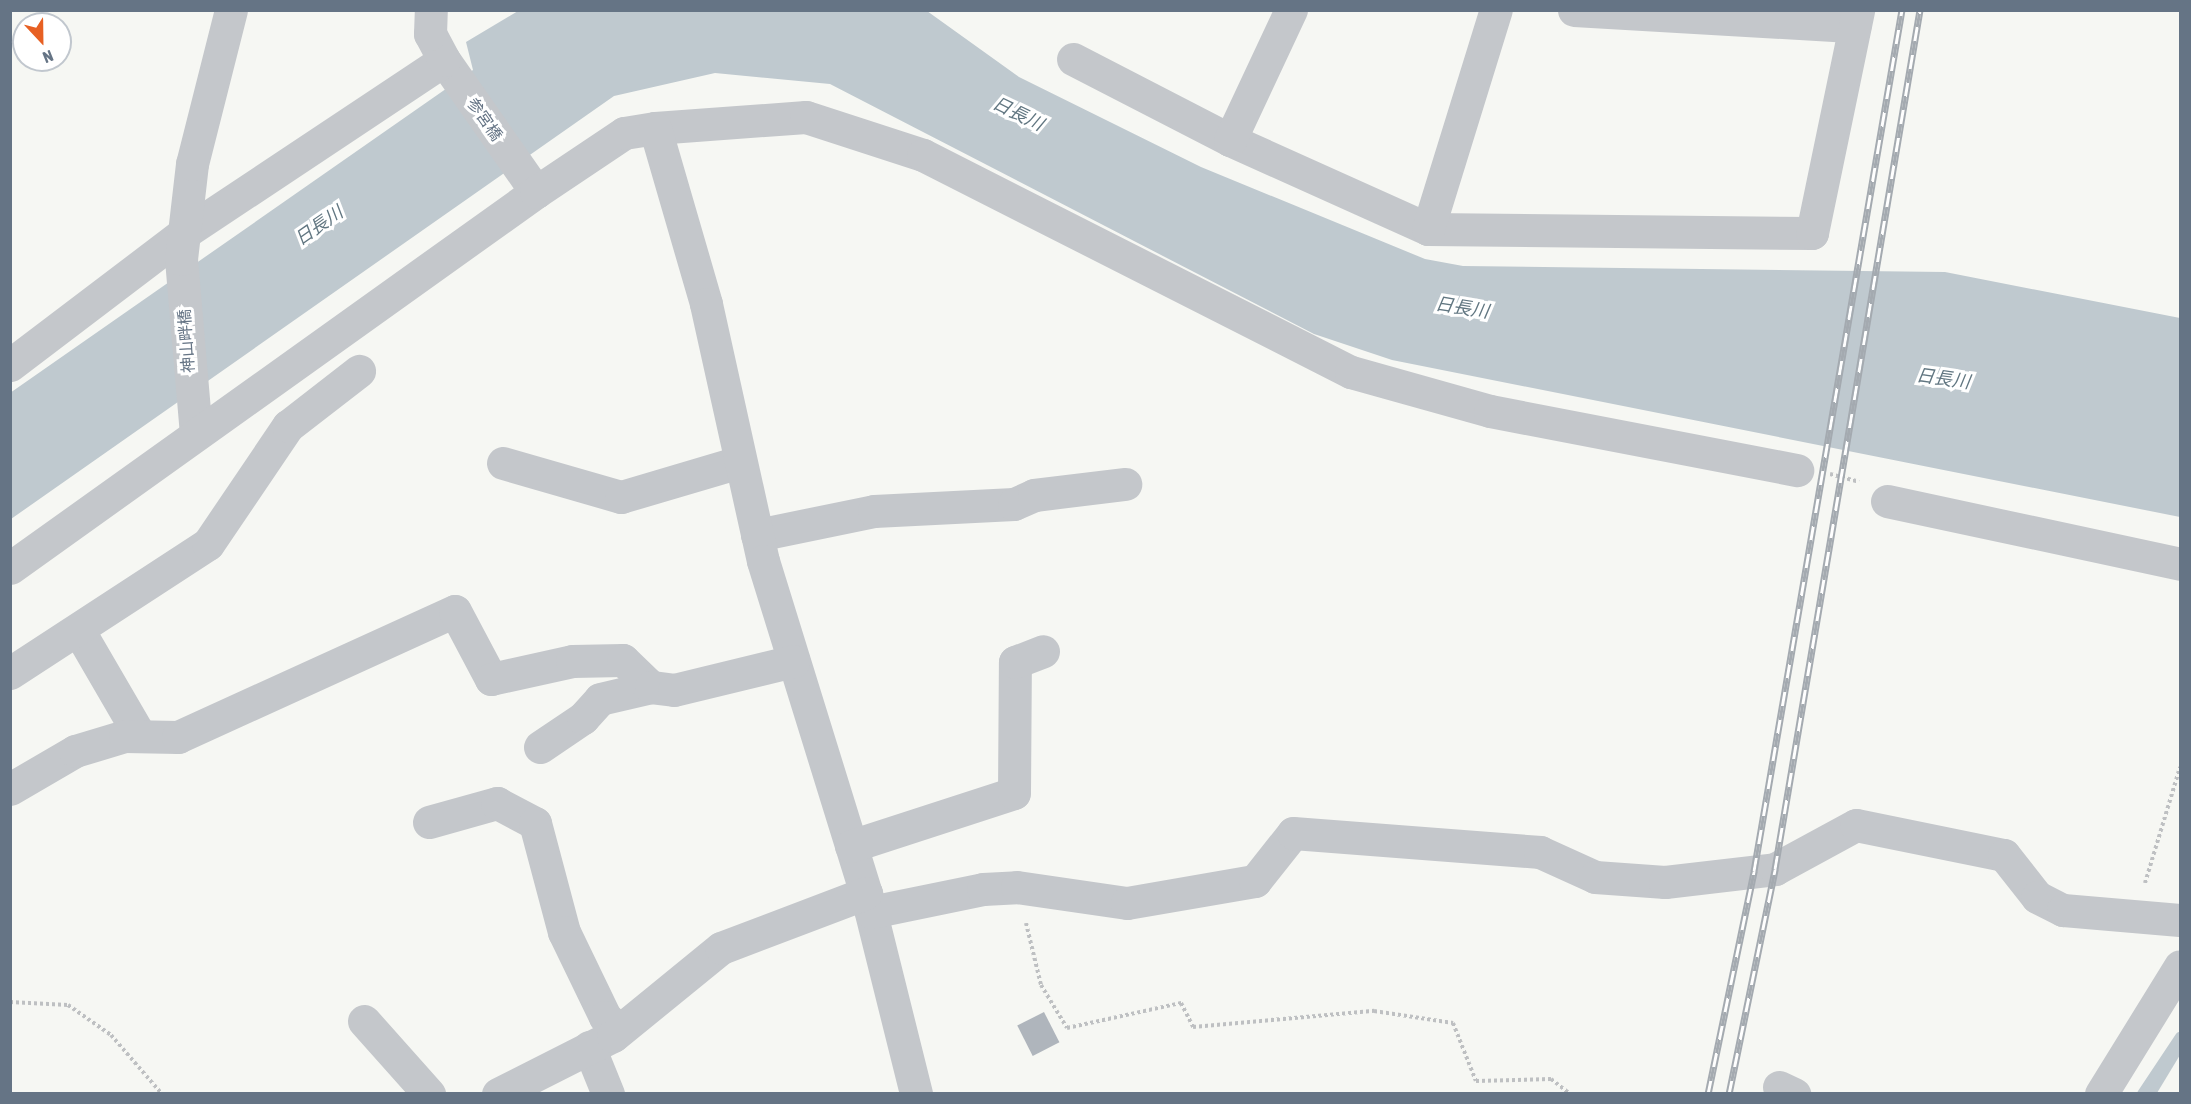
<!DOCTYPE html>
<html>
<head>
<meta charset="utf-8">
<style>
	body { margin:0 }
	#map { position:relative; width:2191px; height:1104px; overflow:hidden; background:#f6f7f3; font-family:"Asap Condensed","Noto Sans JP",sans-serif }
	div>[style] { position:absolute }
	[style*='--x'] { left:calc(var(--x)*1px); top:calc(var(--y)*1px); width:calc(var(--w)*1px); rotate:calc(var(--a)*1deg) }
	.water>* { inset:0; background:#bfc9cf }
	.stream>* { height:10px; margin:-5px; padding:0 5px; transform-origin:5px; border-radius:5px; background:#bfc9cf }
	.building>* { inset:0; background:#afb5bc; transform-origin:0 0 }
	.path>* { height:4px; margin-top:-2px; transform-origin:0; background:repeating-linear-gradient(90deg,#bec0c2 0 3px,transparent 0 6px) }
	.minor>* { height:33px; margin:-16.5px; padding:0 16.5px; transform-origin:16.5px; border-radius:16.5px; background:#c4c7cb }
	.rail>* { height:7px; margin-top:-3.5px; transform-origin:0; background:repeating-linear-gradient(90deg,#fff 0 14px,#a4aab0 0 28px); box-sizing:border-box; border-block:2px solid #a4aab0 }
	span { translate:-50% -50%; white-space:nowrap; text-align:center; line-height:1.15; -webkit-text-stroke:6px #fff; paint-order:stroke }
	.street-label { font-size:16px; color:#657485 }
	.water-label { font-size:18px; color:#617681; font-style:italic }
	.frame { position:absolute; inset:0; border:12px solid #657485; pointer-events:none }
	.north { position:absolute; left:12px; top:12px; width:60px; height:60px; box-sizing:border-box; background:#fff; border:2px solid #c1c7ce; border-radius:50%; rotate:158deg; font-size:16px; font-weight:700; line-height:24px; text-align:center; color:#657485 }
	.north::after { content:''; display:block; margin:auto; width:21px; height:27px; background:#e76023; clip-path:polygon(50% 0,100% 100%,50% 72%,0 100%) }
</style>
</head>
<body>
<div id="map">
	<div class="water">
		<i style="clip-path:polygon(518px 11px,927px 11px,1019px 77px,1201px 167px,1425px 259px,1463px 266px,1945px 272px,2180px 318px,2180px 517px,1392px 360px,1314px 334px,830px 84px,715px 73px,614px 96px,11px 519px,10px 393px,473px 70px,466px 42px)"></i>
		<i style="clip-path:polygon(2180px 1036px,2180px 1055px,2157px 1093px,2144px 1093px)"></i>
	</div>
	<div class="stream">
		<i style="--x:2142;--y:1094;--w:69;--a:-56.3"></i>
	</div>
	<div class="building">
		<i style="left:1044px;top:1012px;width:34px;height:30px;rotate:63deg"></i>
	</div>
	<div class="path">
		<i style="--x:1830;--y:474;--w:30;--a:15"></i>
		<i style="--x:2145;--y:883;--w:121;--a:-73.2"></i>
		<i style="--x:1026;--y:923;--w:64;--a:76.4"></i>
		<i style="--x:1041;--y:985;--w:50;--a:58.8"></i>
		<i style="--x:1067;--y:1028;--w:117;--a:-12.4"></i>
		<i style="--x:1181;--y:1003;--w:27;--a:63"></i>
		<i style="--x:1193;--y:1027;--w:182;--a:-5.1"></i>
		<i style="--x:1374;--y:1011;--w:80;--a:8.6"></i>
		<i style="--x:1453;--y:1023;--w:62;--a:68.4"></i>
		<i style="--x:1476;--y:1081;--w:75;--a:-1.5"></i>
		<i style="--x:1551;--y:1079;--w:24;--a:38"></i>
		<i style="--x:10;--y:1002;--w:58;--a:3"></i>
		<i style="--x:68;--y:1005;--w:52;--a:34.9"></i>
		<i style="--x:111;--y:1035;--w:78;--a:49.2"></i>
	</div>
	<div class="minor">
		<i style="--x:1574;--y:10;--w:281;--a:3.3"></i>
		<i style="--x:1073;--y:59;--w:177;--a:27.3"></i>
		<i style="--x:1230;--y:140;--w:217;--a:24.2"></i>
		<i style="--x:1428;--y:229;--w:384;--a:0.6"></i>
		<i style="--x:1812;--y:233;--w:228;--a:-78.3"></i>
		<i style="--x:444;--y:60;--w:161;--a:55.1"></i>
		<i style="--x:655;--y:128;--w:151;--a:-4.2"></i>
		<i style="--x:806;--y:117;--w:123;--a:18"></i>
		<i style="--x:923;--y:155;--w:480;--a:26.9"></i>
		<i style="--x:1351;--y:372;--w:144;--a:15.7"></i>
		<i style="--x:1490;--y:411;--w:313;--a:10.9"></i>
		<i style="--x:1230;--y:140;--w:144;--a:-64.9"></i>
		<i style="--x:1428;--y:229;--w:229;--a:-72.8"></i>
		<i style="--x:10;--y:365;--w:218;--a:-37.2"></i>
		<i style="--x:184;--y:233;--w:312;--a:-33.6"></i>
		<i style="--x:444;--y:60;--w:30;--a:-118"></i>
		<i style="--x:430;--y:34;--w:24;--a:-88"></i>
		<i style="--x:196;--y:434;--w:176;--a:-94.9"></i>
		<i style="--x:181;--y:259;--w:96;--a:-83.4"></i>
		<i style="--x:192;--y:164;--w:159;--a:-75.8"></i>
		<i style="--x:503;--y:463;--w:123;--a:16.1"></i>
		<i style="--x:621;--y:497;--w:123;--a:-16.5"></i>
		<i style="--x:1887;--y:501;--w:300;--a:12.1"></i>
		<i style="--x:757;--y:535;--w:119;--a:-11.6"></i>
		<i style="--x:874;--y:511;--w:140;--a:-2.9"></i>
		<i style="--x:1014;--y:504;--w:22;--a:-24"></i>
		<i style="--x:1034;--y:495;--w:92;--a:-6.9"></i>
		<i style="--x:10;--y:568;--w:647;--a:-35.56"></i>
		<i style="--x:536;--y:192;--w:106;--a:-33.8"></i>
		<i style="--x:624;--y:133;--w:31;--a:-9"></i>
		<i style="--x:655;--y:128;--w:183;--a:73.8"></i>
		<i style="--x:706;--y:304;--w:263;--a:77.5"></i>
		<i style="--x:763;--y:561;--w:348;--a:72.8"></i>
		<i style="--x:866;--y:893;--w:207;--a:76"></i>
		<i style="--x:79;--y:631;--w:121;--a:59.8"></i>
		<i style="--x:10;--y:673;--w:236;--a:-33.1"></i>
		<i style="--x:208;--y:544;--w:143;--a:-55.9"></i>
		<i style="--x:288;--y:426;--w:90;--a:-37.8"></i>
		<i style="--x:540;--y:747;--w:52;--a:-34"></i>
		<i style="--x:583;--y:718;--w:25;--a:-48"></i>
		<i style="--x:600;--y:699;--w:52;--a:-13.2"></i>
		<i style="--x:10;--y:789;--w:75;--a:-30.3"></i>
		<i style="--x:75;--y:751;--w:52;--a:-16.7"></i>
		<i style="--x:125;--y:736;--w:53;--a:1.1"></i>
		<i style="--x:178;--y:737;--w:304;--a:-24.5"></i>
		<i style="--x:455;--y:611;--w:77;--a:62.1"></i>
		<i style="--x:491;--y:679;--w:83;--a:-12.5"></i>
		<i style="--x:572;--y:661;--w:51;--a:-1.1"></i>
		<i style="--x:623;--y:660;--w:39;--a:44"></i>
		<i style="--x:651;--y:687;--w:23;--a:7"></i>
		<i style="--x:674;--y:690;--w:123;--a:-13.6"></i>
		<i style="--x:429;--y:822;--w:71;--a:-15.6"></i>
		<i style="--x:497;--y:803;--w:43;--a:27.8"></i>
		<i style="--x:535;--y:823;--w:113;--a:75.1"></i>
		<i style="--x:564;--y:932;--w:94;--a:64.2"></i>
		<i style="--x:605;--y:1017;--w:19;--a:43"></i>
		<i style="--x:851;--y:846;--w:171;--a:-18"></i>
		<i style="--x:1014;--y:793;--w:131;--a:-89.6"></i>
		<i style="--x:1015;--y:662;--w:30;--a:-21"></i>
		<i style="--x:871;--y:912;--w:114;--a:-11.6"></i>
		<i style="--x:983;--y:889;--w:34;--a:-3"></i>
		<i style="--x:1017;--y:887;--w:111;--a:8.3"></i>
		<i style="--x:1127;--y:903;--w:130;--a:-9.8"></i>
		<i style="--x:1255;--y:881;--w:61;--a:-51.6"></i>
		<i style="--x:1293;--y:833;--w:248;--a:4.4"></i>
		<i style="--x:1540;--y:852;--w:60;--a:24.4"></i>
		<i style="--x:1595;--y:877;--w:70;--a:4.1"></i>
		<i style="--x:1665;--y:882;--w:111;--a:-6.7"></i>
		<i style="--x:1775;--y:869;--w:92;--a:-28.5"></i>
		<i style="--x:1856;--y:825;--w:151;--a:11.5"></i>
		<i style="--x:2004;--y:855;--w:53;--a:51.8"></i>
		<i style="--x:2037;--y:897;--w:29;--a:27"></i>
		<i style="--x:2063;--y:910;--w:117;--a:4.9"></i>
		<i style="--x:364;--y:1021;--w:98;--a:48.3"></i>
		<i style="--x:589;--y:1047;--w:51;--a:68"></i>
		<i style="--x:1779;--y:1087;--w:17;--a:25"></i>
		<i style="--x:498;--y:1094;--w:129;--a:-26.8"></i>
		<i style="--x:613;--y:1036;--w:139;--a:-39.2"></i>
		<i style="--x:721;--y:948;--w:155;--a:-20.8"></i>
		<i style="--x:2101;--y:1094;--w:150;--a:-58.3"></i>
	</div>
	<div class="rail">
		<i style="--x:1708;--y:1094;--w:228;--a:-78.3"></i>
		<i style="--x:1754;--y:871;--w:874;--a:-80.25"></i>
		<i style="--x:1729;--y:1094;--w:230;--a:-78.4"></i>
		<i style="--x:1775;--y:869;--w:871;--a:-80.42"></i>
	</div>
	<div class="street-label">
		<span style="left:485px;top:119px;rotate:55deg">参宮橋</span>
		<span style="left:186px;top:341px;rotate:-94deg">神山畔橋</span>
	</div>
	<div class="water-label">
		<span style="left:1018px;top:114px;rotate:26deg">日長川</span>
		<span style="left:319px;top:226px;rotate:-35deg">日長川</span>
		<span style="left:1462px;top:308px;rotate:9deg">日長川</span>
		<span style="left:1943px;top:379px;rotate:8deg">日長川</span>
	</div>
	<div class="frame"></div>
	<div class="north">N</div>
</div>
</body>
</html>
